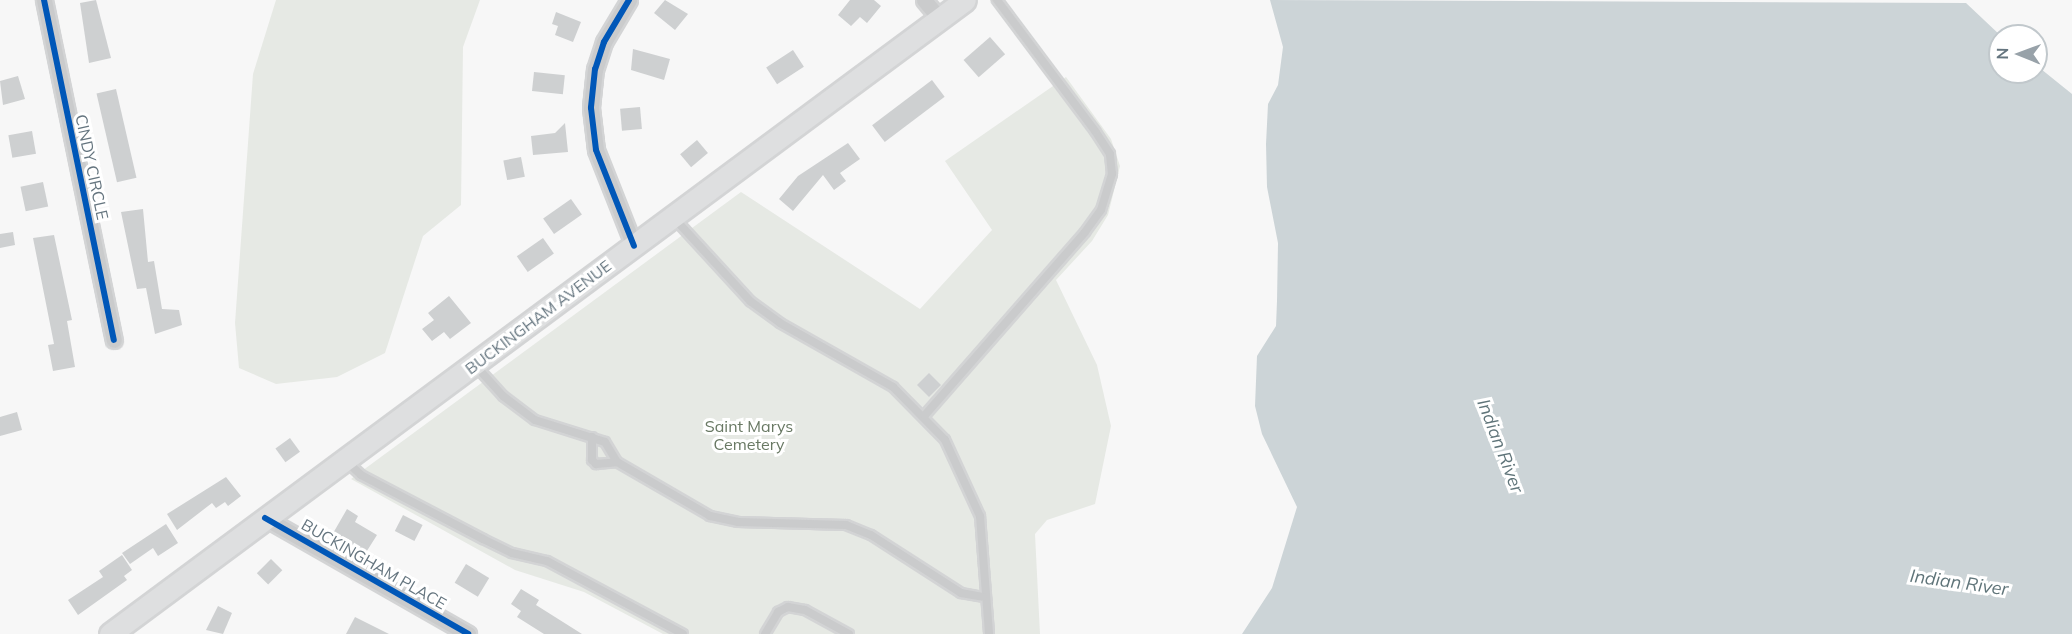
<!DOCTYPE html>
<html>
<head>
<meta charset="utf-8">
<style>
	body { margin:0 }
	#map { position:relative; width:2072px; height:634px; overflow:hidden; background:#f7f7f7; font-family:Mulish,sans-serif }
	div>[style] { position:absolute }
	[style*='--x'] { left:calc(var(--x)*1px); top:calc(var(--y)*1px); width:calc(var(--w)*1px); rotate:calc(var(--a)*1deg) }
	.green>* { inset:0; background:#e6e9e4 }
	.water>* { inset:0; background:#ccd4d7 }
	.building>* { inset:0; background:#ced0d1; transform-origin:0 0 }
	.roads { filter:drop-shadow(2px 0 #d3d4d5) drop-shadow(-2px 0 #d3d4d5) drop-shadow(0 2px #d3d4d5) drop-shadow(0 -2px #d3d4d5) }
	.lane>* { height:8px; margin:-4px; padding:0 4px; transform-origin:4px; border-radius:4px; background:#cacbcc }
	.street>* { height:15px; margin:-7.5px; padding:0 7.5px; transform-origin:7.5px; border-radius:7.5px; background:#cacbcc }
	.secondary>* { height:21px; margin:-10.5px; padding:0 10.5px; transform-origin:10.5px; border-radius:10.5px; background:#dedfe0 }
	.cycleway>* { height:6px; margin:-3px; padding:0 3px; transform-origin:3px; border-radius:3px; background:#0057b8 }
	span { translate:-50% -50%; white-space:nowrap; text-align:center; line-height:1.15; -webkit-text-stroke:6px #fff; paint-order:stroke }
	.street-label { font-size:16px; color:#65757f }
	.park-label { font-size:16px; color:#687863 }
	.water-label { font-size:18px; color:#5f7479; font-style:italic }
	.north { position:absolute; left:1988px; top:24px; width:60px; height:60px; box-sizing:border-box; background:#fff; border:2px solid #c1c8cc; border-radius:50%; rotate:271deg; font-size:16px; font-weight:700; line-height:24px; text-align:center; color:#65757f }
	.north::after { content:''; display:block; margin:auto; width:21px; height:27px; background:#98a2a9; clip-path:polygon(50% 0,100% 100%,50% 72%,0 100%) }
</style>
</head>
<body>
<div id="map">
	<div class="green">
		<i style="clip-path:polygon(276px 0,480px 0,463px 47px,461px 205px,423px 236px,385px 353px,337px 377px,276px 384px,239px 368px,235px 323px,253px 74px)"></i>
		<i style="clip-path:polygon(1066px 77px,1111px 139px,1120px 166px,1108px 215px,1092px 241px,1056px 280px,1097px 365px,1111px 426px,1095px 504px,1047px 520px,1035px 534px,1040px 634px,663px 634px,584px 592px,515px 570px,351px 479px,741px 192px,920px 309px,992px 230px,945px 161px)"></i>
	</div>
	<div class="water">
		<i style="clip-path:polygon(1270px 0,1966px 3px,2001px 36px,2000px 72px,2036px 72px,2036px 65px,2072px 94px,2072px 634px,1242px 634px,1272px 588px,1297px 507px,1262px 434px,1255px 406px,1257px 356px,1276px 326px,1277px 301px,1278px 243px,1267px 187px,1266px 144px,1268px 104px,1278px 85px,1283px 47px)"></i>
	</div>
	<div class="building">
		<i style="clip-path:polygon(96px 0,111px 58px,89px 63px,80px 3px)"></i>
		<i style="clip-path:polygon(665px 0,688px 14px,675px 30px,654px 13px)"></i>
		<i style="clip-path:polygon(850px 0,874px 0,881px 6px,867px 23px,860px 17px,851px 26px,838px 15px)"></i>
		<i style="clip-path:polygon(556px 12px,581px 22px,573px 42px,555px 35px,558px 26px,552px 24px)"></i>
		<i style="left:990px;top:37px;width:23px;height:35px;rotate:49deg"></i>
		<i style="clip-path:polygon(633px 49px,670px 59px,664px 80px,631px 70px)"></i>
		<i style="left:793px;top:50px;width:20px;height:32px;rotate:57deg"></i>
		<i style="left:534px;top:72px;width:31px;height:19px;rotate:6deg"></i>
		<i style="clip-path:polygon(18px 76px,25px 99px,3px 105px,0 81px)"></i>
		<i style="left:932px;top:80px;width:21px;height:75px;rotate:53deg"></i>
		<i style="left:116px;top:89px;width:91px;height:20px;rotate:77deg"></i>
		<i style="left:640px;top:107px;width:22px;height:20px;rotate:85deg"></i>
		<i style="clip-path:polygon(565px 123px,568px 152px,533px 155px,531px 136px,555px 133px)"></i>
		<i style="left:32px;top:131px;width:23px;height:24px;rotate:80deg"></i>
		<i style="left:697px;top:140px;width:17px;height:22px;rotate:50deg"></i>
		<i style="clip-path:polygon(848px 143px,860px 159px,840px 173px,846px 181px,834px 190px,823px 175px,793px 211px,779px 199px,798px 176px)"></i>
		<i style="left:521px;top:157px;width:20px;height:18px;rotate:79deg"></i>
		<i style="left:43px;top:182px;width:25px;height:23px;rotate:78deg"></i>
		<i style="left:571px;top:199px;width:19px;height:34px;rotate:55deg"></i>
		<i style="clip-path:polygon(143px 209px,148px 262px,154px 261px,162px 309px,179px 310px,182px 325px,155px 334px,146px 288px,137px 289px,121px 212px)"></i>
		<i style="clip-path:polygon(13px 232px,15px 245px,0 248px,0 234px)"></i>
		<i style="clip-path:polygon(54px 235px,72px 320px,67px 321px,75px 367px,53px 371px,48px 345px,54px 344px,33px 238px)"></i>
		<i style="left:543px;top:238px;width:19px;height:32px;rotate:55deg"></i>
		<i style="clip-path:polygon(449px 296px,471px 323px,450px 339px,444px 332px,432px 341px,422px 329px,434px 320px,428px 313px)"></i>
		<i style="left:929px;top:373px;width:17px;height:17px;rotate:45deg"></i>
		<i style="clip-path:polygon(17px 412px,22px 430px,0 436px,0 417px)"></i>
		<i style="left:290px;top:438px;width:17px;height:18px;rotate:54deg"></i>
		<i style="clip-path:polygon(226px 477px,241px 496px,228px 506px,225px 502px,216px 508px,212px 503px,177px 530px,167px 514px)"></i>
		<i style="clip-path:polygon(347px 509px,358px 516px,355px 522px,377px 535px,365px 554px,332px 535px)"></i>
		<i style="left:403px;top:515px;width:22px;height:18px;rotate:27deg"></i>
		<i style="clip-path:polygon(166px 524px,178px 543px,158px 556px,153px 548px,130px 564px,122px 553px)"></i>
		<i style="clip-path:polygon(122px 555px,132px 570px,124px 576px,127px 580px,78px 615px,68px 600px,103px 577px,99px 571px)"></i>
		<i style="left:271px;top:559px;width:16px;height:20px;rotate:45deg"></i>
		<i style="left:466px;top:564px;width:27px;height:22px;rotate:31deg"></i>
		<i style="clip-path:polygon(521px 589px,539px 600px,536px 605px,582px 634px,544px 634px,517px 617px,521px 611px,511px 604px)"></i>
		<i style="clip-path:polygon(218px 606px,232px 613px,223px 634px,206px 630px)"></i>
		<i style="clip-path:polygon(355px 617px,389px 634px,346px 634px)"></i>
	</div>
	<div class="roads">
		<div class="lane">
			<i style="--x:674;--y:218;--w:113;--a:47.5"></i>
			<i style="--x:750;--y:301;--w:37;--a:36"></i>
			<i style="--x:780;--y:323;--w:130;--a:29.5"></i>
			<i style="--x:893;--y:387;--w:74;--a:45.5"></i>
			<i style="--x:945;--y:440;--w:84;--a:65.3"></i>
			<i style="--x:980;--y:516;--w:118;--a:85.6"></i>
			<i style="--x:475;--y:365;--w:42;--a:47.9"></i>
			<i style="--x:503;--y:396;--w:40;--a:37"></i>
			<i style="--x:535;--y:420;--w:73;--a:17.4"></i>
			<i style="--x:605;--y:442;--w:23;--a:59"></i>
			<i style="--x:617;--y:462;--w:108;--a:30.1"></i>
			<i style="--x:710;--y:516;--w:29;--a:12"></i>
			<i style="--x:738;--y:522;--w:108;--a:1.6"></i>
			<i style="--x:846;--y:525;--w:27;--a:22"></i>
			<i style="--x:871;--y:535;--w:107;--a:32.8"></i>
			<i style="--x:961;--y:593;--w:22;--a:10"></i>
			<i style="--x:925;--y:415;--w:243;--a:-48.8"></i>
			<i style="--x:1085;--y:232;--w:27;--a:-54"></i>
			<i style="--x:1101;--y:210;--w:38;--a:-73"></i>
			<i style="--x:1112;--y:174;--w:20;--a:-96"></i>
			<i style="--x:1110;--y:154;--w:27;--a:-123"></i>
			<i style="--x:1095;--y:131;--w:164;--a:-126.8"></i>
			<i style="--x:592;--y:437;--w:23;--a:90"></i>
			<i style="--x:592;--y:460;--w:6;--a:45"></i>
			<i style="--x:596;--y:464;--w:21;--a:-5"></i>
			<i style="--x:345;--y:460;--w:22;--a:43"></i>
			<i style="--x:361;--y:475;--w:138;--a:27.7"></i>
			<i style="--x:483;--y:539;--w:32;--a:26"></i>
			<i style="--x:512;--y:553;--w:36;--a:13"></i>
			<i style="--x:547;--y:561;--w:154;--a:28.2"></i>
			<i style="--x:765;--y:634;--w:26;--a:-59"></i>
			<i style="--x:778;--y:612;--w:11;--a:-27"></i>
			<i style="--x:788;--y:607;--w:17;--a:10"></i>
			<i style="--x:805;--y:610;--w:50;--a:28.6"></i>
		</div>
		<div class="street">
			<i style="--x:44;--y:0;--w:347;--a:78.4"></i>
			<i style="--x:629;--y:0;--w:49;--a:120.8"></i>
			<i style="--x:604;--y:42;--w:28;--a:108"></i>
			<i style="--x:595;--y:69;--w:39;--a:96"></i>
			<i style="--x:591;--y:108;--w:42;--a:83.2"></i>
			<i style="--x:596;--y:150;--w:103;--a:68.4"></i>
			<i style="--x:924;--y:0;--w:25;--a:50"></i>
			<i style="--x:265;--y:518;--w:234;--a:29.7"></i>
		</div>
		<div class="secondary">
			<i style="--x:110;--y:634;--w:1064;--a:-36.56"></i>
		</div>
	</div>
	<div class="cycleway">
		<i style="--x:44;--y:0;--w:347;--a:78.4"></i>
		<i style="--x:629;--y:0;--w:49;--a:120.8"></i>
		<i style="--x:604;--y:42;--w:28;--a:108"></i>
		<i style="--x:595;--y:69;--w:39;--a:96"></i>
		<i style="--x:591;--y:108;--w:42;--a:83.2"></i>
		<i style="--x:596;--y:150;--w:103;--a:68.4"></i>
		<i style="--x:265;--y:518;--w:234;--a:29.7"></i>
	</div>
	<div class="street-label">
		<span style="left:92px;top:167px;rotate:78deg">CINDY CIRCLE</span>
		<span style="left:538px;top:317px;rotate:-37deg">BUCKINGHAM AVENUE</span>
		<span style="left:374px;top:564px;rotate:30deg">BUCKINGHAM PLACE</span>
	</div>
	<div class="park-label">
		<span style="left:749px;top:435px">Saint Marys<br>Cemetery</span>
	</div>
	<div class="water-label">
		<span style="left:1500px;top:446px;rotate:69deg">Indian River</span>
		<span style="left:1959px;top:583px;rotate:8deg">Indian River</span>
	</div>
	<div class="north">N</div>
</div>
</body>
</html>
